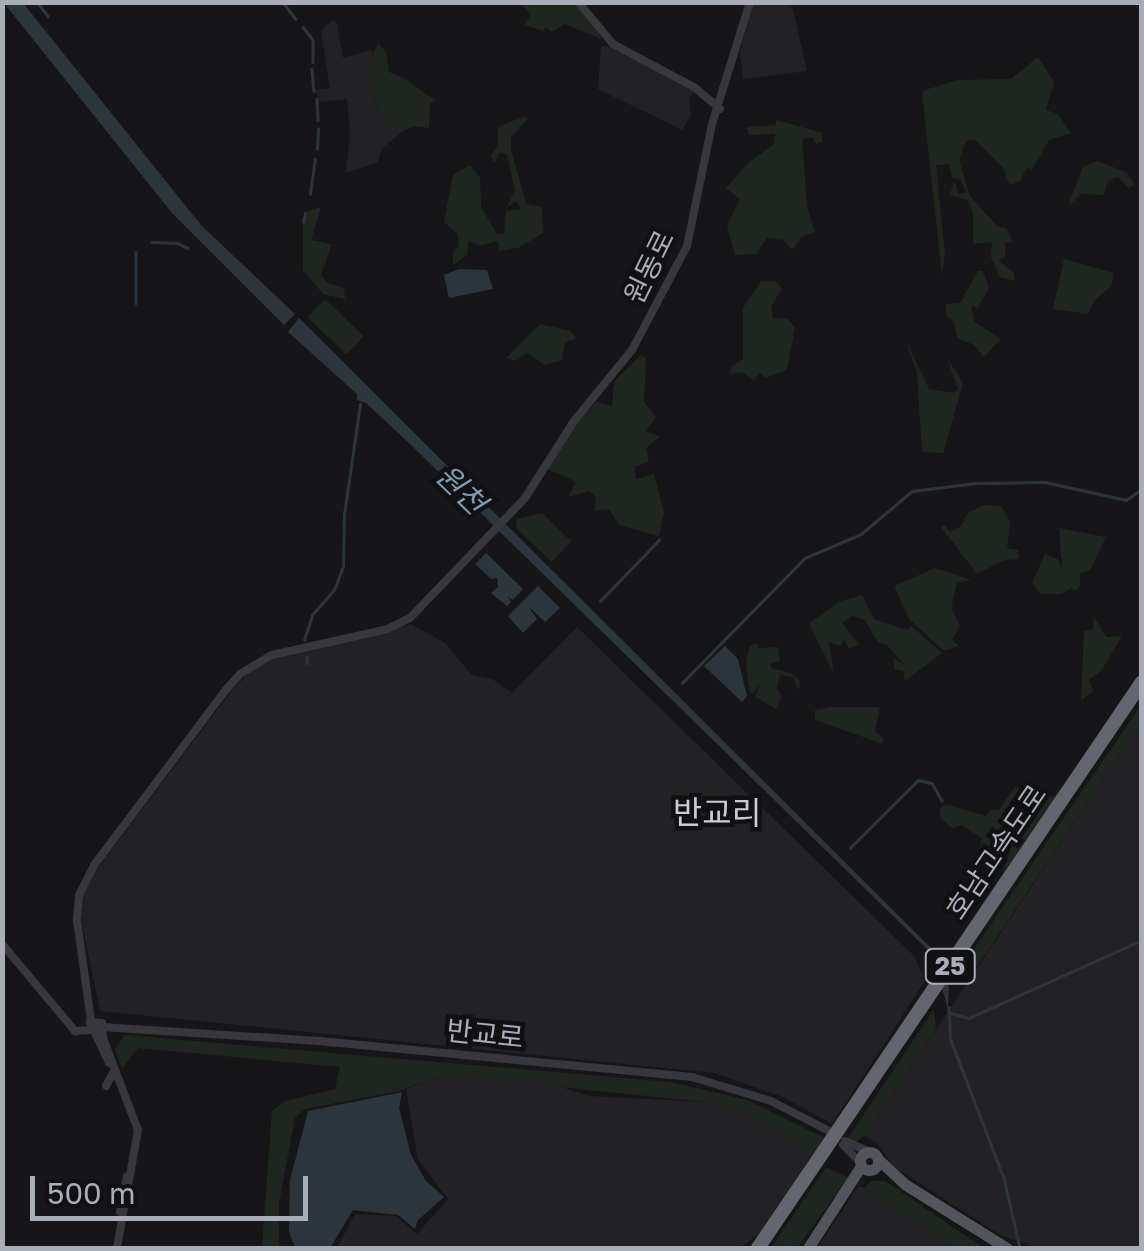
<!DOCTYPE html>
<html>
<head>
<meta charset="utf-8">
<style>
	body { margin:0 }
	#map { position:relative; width:1144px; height:1251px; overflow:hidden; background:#161618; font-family:"Golos Text","Noto Sans KR",sans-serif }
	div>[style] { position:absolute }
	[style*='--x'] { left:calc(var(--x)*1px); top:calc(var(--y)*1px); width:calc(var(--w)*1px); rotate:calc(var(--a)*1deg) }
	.built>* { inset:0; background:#222225 }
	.green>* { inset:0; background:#1e261f; transform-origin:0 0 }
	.water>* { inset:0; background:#2c353c }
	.stream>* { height:2.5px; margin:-1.25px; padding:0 1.25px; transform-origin:1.25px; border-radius:1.25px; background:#2c353c }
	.minor>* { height:8px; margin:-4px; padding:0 4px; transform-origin:4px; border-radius:4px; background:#37383d }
	.major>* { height:11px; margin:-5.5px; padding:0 5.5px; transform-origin:5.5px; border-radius:5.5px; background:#53555c }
	.major>.ring { margin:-5.5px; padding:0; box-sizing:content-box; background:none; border:11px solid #53555c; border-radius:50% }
	.highway>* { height:14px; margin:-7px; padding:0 7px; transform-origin:7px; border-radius:7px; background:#63666e }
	span { translate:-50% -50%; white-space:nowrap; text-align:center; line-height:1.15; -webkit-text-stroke:9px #111113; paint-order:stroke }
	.shield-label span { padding:2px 8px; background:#111113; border:2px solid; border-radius:8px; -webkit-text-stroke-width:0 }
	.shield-label { font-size:25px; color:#a8adb8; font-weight:700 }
	.street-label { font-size:28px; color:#a8adb8 }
	.water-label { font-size:30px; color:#7f9bb3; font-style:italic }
	.quarter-label { font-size:32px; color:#c9ccd4 }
	.frame { position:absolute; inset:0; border:5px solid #a8adb8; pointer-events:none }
	.scale { position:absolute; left:30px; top:1176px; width:278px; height:45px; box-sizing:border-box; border:5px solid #a8adb8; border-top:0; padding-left:12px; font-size:30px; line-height:35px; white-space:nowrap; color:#a8adb8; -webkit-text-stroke:8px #111113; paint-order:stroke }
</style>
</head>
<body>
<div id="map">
	<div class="built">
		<i style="clip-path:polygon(753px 3px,783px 3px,793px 9px,807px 71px,743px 79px,740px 52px)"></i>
		<i style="clip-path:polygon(332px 20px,337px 23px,343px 58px,372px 50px,373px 96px,381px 113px,401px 133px,382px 148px,378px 162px,346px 173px,350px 137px,347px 99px,320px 102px,315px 90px,330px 88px,321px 31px)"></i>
		<i style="clip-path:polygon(601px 46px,614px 47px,694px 92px,689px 99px,691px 115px,682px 130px,598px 89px)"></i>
		<i style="clip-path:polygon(411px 624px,445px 643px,472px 675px,492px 679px,512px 693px,577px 627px,915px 957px,925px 981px,832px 1124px,783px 1097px,714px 1073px,100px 1011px,82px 925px,83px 896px,97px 869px,229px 694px,253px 668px,281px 655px)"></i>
		<i style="clip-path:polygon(1141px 723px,1141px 1248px,1038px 1248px,1000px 1235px,893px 1166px,878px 1144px,865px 1136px)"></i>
		<i style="clip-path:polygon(442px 1075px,558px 1086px,590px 1096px,705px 1102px,759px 1121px,804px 1146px,810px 1158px,764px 1229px,740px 1248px,337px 1248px,355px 1214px,396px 1216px,417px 1234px,448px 1199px,418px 1159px,406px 1089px)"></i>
		<i style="clip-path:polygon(859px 1186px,865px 1188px,953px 1248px,817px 1248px)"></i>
	</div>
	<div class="green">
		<i style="clip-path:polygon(521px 3px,576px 3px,603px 40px,565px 24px,552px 32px,546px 27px,543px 31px,525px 25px,531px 14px)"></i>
		<i style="clip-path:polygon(378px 43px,386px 52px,389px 72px,406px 79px,434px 100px,430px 104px,429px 128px,413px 126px,401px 133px,381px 113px,367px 79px,373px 74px,367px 67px)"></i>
		<i style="clip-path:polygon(1038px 57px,1054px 82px,1046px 110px,1058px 114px,1071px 133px,1049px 140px,1032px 170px,1027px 167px,1020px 181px,1010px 185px,1003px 168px,975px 140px,966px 141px,959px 160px,970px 196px,998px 227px,1006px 228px,1013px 242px,1005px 243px,1005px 257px,998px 260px,1014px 273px,1015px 281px,1000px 277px,991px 257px,992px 242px,973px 244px,973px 213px,967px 200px,950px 195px,954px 181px,959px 194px,966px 192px,960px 179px,952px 178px,949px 164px,936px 165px,945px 254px,942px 276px,922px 91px,957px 80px,1011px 79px)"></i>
		<i style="clip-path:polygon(525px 116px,528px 119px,511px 137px,511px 149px,526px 204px,542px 207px,543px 233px,518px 248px,499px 251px,498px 241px,479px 246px,469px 241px,467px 255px,453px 265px,453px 253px,459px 245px,457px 233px,444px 222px,453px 175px,470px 165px,480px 178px,481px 207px,497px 234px,504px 234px,506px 211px,521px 209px,516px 201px,506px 208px,515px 191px,507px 155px,500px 152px,494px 164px,491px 156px,498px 145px,498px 127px)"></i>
		<i style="clip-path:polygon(777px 120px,822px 133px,822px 142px,816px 144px,812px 137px,802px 139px,807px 206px,815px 232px,802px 237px,792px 250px,784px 240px,767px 238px,756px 254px,735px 255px,727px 225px,740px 199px,726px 188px,748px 163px,774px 144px,775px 134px,749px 135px,746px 127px,775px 125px)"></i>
		<i style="clip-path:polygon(1097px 161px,1126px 172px,1135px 185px,1128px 188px,1118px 177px,1108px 181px,1104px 195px,1081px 194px,1068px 206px,1083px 167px)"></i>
		<i style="clip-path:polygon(321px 207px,311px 240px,332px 244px,321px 275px,327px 283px,344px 288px,345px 299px,323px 294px,303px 270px,303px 225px,308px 211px)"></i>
		<i style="clip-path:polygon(1064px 259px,1114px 273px,1111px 286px,1094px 301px,1088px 314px,1053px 309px)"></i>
		<i style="clip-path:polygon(978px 271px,983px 271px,989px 288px,978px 308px,971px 306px,974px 321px,1001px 339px,984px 357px,974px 345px,957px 338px,954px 322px,946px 315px,946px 304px,960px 303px)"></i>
		<i style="clip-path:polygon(761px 281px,775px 281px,782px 288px,771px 307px,773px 318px,787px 319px,795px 327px,787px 370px,766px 378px,760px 373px,754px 381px,742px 372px,730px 374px,731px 367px,743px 359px,743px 308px)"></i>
		<i style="left:325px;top:299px;width:54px;height:25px;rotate:44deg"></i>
		<i style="clip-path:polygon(540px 324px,571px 331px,576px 339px,565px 342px,562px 360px,545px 365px,527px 353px,516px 361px,506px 358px)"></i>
		<i style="clip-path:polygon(906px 341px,929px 389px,954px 393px,958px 389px,947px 358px,963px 383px,943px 453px,922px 452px,917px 373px)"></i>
		<i style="clip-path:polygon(641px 355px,646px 358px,644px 402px,656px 417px,646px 431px,660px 437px,646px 448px,649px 462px,634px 467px,636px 479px,654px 474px,664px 513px,659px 536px,619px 525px,609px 509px,594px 511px,596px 497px,589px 491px,568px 497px,576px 482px,548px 469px,575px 425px,596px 402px,612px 406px,614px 382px)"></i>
		<i style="clip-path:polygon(984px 505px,1001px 506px,1010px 522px,1007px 548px,1018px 550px,1019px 559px,1005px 560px,977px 574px,941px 527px,945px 525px,950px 532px,960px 527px,968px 513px)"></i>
		<i style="clip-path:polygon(542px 513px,571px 541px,552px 562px,516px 528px,517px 519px)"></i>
		<i style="clip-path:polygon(1059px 528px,1106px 537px,1090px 570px,1080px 573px,1080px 587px,1075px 591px,1072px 588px,1061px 594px,1040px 594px,1032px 583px,1045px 554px,1058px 559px,1062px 569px)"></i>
		<i style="clip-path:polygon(935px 568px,971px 580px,957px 583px,953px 599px,952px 609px,960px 626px,952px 640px,959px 646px,944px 651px,909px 619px,894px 586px)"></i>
		<i style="clip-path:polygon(862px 595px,874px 619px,900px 628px,910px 629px,910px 625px,942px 653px,905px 681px,903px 671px,894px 669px,894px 658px,907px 667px,886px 644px,878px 643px,865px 620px,852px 616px,842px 623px,859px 644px,849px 649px,844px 640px,840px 646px,829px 642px,834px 675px,809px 623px,841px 601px)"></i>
		<i style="clip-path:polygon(1093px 615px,1106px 637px,1122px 636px,1102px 670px,1089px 680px,1093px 691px,1081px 701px,1084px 631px,1094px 629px)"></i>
		<i style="clip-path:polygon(757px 643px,759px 648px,778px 647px,780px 661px,770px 663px,772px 668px,790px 673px,800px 681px,799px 691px,793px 677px,780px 675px,777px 689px,782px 696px,776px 709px,755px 697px,760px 683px,752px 695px,749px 688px,746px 661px,750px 646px)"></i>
		<i style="clip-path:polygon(1141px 705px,1141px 723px,966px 983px,962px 975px,971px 962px,967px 959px)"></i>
		<i style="clip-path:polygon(830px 707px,880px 707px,875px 731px,883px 738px,883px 744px,815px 720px,815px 710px)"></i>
		<i style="clip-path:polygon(1065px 784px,975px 921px,971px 921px,1003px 873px,1011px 849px,995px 851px,994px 866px,979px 855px,982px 838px,961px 825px,953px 829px,940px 818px,940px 808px,946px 804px,986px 816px,990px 810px,999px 810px,1015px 787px,1037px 789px,1053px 797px)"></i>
		<i style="clip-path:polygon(934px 1009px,936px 1029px,865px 1136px,855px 1142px,848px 1138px)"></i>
		<i style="clip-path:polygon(124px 1035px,671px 1082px,747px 1100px,825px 1138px,810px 1158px,804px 1146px,759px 1121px,705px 1102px,442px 1075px,399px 1091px,305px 1109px,295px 1118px,279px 1203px,279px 1248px,262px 1248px,272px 1111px,285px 1101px,335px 1089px,340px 1067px,138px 1048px,122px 1069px,115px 1050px)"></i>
		<i style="clip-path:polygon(826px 1167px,848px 1178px,797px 1248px,771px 1248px)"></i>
		<i style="clip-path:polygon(871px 1181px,885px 1181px,984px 1248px,953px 1248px,865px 1188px)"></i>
	</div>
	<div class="water">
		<i style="clip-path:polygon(4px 3px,23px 3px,201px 225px,295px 314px,284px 325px,172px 213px)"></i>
		<i style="clip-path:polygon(459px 269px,487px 270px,493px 289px,449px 298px,444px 275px)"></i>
		<i style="clip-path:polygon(299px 318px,935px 952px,949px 987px,948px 1009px,932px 954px,412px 446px,366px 403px,357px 400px,357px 394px,288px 332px)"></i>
		<i style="clip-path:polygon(486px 553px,523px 589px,513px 600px,508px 597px,511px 602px,507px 606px,491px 593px,498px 587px,497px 578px,491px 579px,475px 564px)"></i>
		<i style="clip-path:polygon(538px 586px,560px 608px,545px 622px,528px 606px,537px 619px,523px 633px,508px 616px)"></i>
		<i style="clip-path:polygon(725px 646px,738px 659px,747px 696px,742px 702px,704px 666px)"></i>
		<i style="clip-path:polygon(402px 1092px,399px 1108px,411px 1155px,426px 1181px,444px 1197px,418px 1220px,415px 1229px,398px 1215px,353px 1210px,330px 1248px,295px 1248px,289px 1231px,290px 1180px,308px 1111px)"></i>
	</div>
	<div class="stream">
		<i style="--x:37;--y:2;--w:18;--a:52"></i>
		<i style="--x:283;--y:2;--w:21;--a:53"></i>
		<i style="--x:303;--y:27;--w:16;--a:52"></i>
		<i style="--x:313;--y:40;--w:22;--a:90"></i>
		<i style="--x:312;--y:69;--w:22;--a:85"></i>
		<i style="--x:317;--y:99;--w:21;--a:87"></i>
		<i style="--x:317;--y:149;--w:20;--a:-87"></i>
		<i style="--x:310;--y:194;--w:35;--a:-82"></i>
		<i style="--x:303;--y:222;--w:9;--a:-77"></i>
		<i style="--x:152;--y:242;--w:26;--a:2"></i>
		<i style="--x:178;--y:243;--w:11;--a:27"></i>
		<i style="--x:136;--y:252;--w:51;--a:90"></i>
		<i style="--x:600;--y:601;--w:85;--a:-46"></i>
		<i style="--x:304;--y:640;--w:26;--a:-72"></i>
		<i style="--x:312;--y:615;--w:33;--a:-49"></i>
		<i style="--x:334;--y:590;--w:25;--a:-69"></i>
		<i style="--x:343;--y:567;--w:52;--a:-88.9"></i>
		<i style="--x:344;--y:515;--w:112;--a:-81.8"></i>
		<i style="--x:307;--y:657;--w:6;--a:90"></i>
		<i style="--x:682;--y:683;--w:175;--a:-45.5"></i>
		<i style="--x:805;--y:558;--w:61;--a:-23.2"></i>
		<i style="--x:861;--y:534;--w:67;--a:-40.1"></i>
		<i style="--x:912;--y:491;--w:64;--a:-7.1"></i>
		<i style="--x:976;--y:483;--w:69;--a:-0.8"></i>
		<i style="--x:1045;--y:482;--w:83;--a:12.5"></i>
		<i style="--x:1126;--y:500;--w:19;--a:-35"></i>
		<i style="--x:850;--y:848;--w:96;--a:-45"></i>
		<i style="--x:918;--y:780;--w:14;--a:12"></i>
		<i style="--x:932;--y:783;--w:20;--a:60"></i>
		<i style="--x:949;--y:1007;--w:33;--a:87"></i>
		<i style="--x:951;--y:1040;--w:148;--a:69"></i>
		<i style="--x:1004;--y:1178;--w:72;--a:77.1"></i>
		<i style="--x:951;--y:1013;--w:19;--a:16"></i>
		<i style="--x:969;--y:1018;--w:190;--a:-24.3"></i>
	</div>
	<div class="minor">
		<i style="--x:578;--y:2;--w:55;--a:50.2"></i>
		<i style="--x:613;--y:44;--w:92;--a:28"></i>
		<i style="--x:694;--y:87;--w:34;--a:40"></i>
		<i style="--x:2;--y:944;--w:114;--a:50"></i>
		<i style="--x:75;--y:1031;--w:17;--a:-3"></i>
		<i style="--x:91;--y:1021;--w:102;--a:-97.9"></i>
		<i style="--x:77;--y:920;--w:25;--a:-85"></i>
		<i style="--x:79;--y:895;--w:35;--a:-63"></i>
		<i style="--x:95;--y:864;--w:215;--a:-53.1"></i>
		<i style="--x:224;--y:692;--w:24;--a:-48"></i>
		<i style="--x:240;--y:674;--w:37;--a:-31"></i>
		<i style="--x:272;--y:655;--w:118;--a:-12.7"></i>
		<i style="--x:387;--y:629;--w:25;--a:-26"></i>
		<i style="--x:410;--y:618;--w:166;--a:-46.2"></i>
		<i style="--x:525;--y:498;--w:91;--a:-57.5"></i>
		<i style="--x:574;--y:421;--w:92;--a:-50.8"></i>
		<i style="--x:632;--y:350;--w:118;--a:-62.1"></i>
		<i style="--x:687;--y:246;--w:125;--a:-78.4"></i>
		<i style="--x:712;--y:124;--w:128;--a:-72.7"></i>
		<i style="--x:102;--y:1027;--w:217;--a:3.7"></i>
		<i style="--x:319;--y:1041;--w:375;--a:5.5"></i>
		<i style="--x:692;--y:1077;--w:83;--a:16.9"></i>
		<i style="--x:771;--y:1101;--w:68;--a:27.3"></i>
		<i style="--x:102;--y:1029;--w:8;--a:166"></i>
		<i style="--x:94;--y:1031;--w:10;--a:-114"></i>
		<i style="--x:90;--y:1022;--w:12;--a:5"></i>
		<i style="--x:102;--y:1023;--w:15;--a:86"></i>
		<i style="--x:103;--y:1038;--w:98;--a:69.2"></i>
		<i style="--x:138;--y:1130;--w:120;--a:100.1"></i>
		<i style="--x:96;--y:1035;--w:31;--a:65"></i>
		<i style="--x:106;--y:1086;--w:17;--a:-62"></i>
		<i style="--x:845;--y:1141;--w:27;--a:24"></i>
		<i style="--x:843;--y:1145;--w:24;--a:45"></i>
		<i style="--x:120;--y:1212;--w:36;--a:-79"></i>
	</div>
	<div class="major">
		<i class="ring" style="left:860px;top:1152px;width:7px;height:7px"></i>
		<i style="--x:878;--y:1159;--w:38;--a:43"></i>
		<i style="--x:906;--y:1185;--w:119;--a:32"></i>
		<i style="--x:808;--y:1248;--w:98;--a:-57.1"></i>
	</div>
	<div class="highway">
		<i style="--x:758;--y:1248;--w:684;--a:-55.85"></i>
	</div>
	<div class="shield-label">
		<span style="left:950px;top:966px">25</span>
	</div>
	<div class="street-label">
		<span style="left:649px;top:267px;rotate:-64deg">원동로</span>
		<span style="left:996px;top:852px;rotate:-56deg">호남고속도로</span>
		<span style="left:485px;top:1034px;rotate:6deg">반교로</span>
	</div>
	<div class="water-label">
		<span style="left:461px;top:489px;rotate:44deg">원천</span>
	</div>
	<div class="quarter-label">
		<span style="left:717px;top:812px">반교리</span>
	</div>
	<div class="frame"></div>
	<div class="scale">500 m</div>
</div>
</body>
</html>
